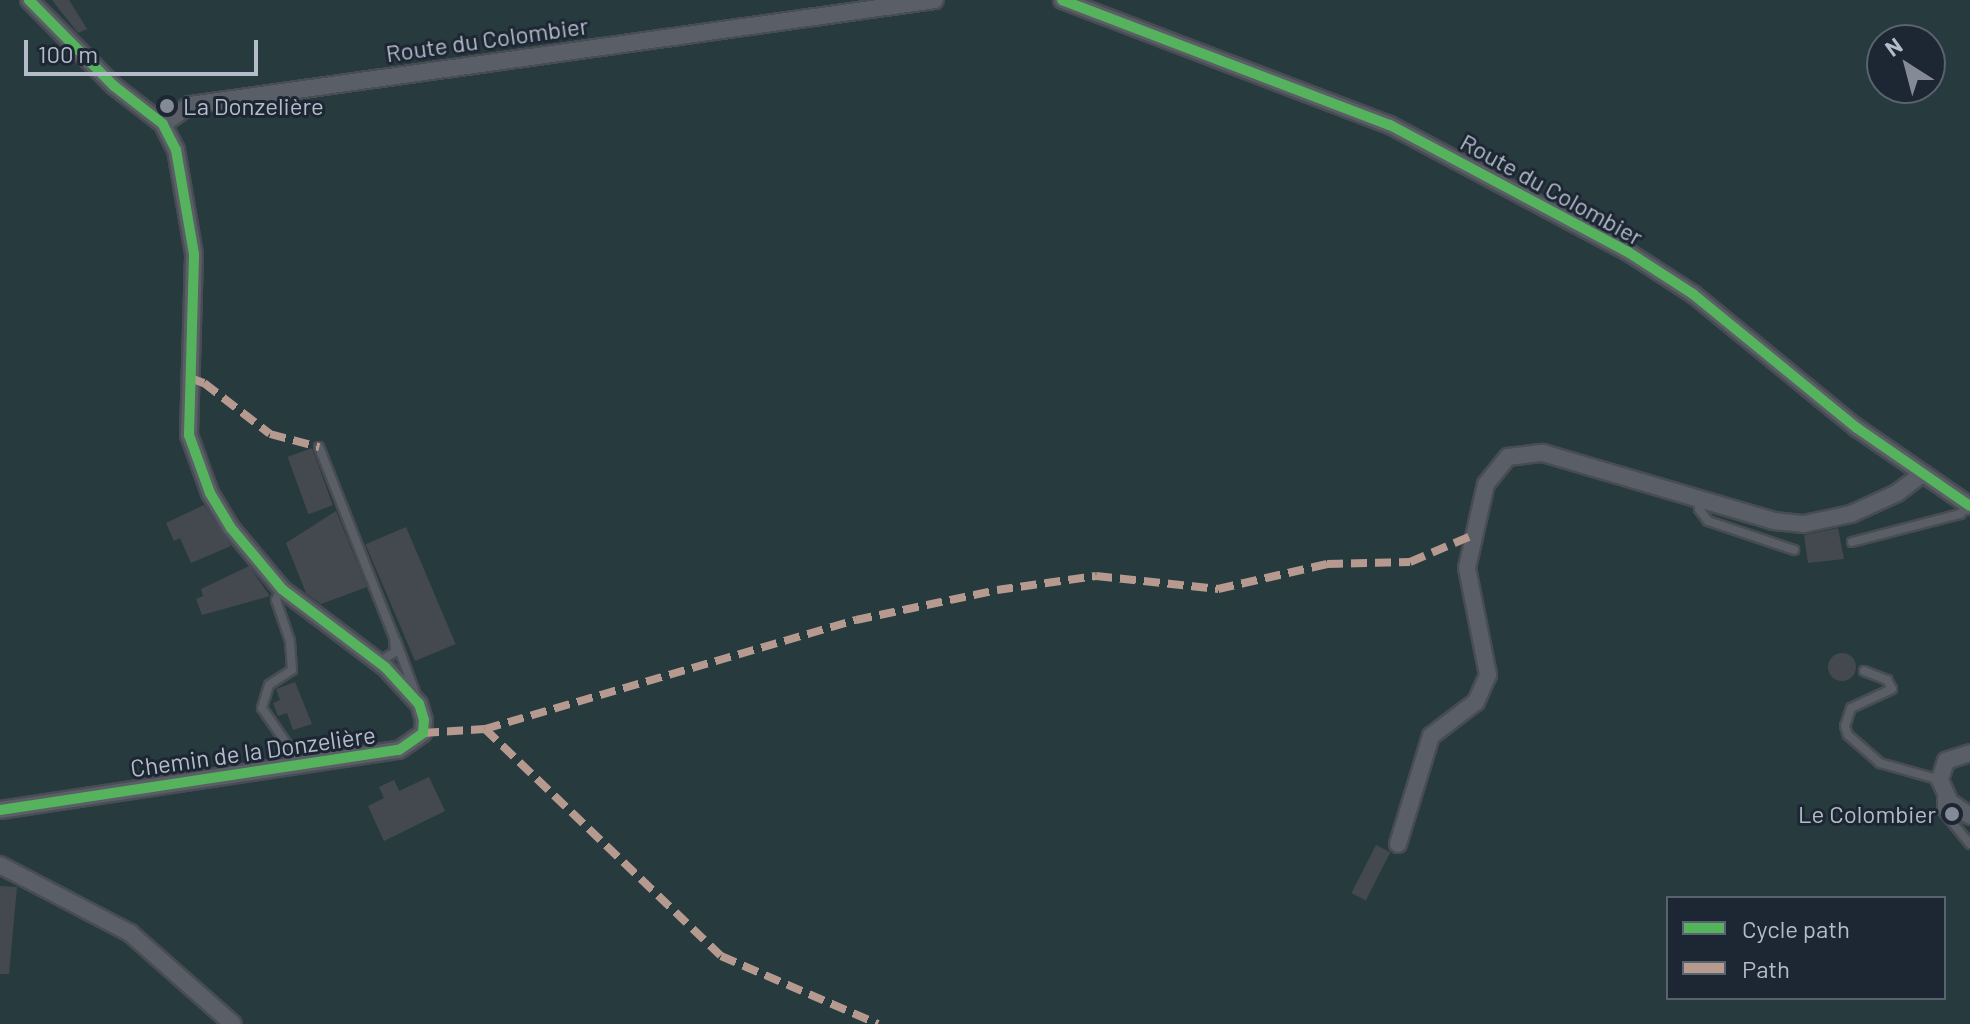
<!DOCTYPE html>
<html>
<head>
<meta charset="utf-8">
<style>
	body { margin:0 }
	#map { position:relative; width:1970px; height:1024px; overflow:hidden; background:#2a3038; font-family:Barlow,sans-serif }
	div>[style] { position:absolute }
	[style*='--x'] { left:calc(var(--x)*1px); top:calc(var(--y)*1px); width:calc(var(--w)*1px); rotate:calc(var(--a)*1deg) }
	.green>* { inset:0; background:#273a3e }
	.building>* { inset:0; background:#444950; transform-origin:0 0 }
	.round { border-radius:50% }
	.roads { filter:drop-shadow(2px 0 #484c53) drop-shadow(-2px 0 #484c53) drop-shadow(0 2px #484c53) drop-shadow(0 -2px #484c53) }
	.lane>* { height:8px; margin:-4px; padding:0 4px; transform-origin:4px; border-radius:4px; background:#5a5e66 }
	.street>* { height:16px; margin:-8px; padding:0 8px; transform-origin:8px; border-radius:8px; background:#5a5e66 }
	.quiet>* { height:8px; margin-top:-4px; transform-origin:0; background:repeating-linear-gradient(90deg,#b69a8f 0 16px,transparent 0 24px) }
	.cycleway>* { height:10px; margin:-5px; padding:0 5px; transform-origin:5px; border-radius:5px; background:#56b35d }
	.dots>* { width:22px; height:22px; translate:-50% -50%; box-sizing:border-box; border:4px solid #1d2633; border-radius:50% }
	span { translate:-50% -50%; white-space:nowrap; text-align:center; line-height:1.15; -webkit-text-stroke:6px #1d2633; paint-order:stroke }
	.street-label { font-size:24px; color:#b4bcc9 }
	.poi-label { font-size:24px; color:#b4bcc9 }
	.left { translate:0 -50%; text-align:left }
	.right { translate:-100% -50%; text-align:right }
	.legend { position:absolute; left:1666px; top:896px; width:280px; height:104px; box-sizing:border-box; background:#1d2633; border:2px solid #59626f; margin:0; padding:10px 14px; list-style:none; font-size:24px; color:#b4bcc9 }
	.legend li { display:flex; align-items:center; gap:16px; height:40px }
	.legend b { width:40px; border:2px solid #59626f }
	.north { position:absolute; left:1866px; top:24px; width:80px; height:80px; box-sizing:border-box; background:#1d2633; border:2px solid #59626f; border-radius:50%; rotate:324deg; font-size:22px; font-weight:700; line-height:32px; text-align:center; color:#b4bcc9 }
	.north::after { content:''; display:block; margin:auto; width:28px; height:36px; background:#848b96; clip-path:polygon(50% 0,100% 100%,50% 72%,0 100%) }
	.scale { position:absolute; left:24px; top:40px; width:234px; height:36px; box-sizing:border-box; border:4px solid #b4bcc9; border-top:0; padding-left:10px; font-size:24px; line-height:28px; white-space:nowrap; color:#b4bcc9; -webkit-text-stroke:6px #1d2633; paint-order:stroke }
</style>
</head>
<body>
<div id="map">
	<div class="green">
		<i style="clip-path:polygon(evenodd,0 0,1970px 0,1970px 1024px,0 1024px,0 0,1882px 40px,1930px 40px,1930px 88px,1882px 88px,1882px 40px,0 0,1668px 898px,1944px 898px,1944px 998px,1668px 998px,1668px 898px)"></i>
	</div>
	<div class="building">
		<i style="clip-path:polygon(52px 0,69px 0,87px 29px,78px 33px)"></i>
		<i style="left:312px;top:448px;width:61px;height:26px;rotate:70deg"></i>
		<i style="clip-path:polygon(204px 505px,231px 546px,191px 563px,180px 538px,174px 541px,166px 523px)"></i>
		<i style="clip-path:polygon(336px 511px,367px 587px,321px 604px,306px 593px,286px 543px)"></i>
		<i style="left:406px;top:527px;width:127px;height:44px;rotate:67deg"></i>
		<i style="clip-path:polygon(1838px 528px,1844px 559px,1808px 563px,1804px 535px)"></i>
		<i style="clip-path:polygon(249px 566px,270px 596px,202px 615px,196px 599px,203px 596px,201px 589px)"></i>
		<i class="round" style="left:1828px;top:653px;width:28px;height:28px"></i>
		<i style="clip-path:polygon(295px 682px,312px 724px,293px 730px,287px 713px,278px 716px,273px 703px,280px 700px,276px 689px)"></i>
		<i style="clip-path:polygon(429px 777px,445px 811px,384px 841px,368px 806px,384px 798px,379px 787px,394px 780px,399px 791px)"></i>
		<i style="left:1376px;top:845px;width:16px;height:54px;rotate:27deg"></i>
		<i style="clip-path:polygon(0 886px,17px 887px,9px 974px,0 974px)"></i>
	</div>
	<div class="roads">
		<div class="lane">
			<i style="--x:319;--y:447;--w:204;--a:68.5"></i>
			<i style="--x:394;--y:637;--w:15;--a:86"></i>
			<i style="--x:395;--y:652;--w:19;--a:148"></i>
			<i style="--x:1699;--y:499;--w:10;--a:90"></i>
			<i style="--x:1699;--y:509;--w:15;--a:53"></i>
			<i style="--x:1708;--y:521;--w:91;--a:18.6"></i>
			<i style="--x:1852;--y:542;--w:112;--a:-14.5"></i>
			<i style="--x:1960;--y:514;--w:12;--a:-42"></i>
			<i style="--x:281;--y:589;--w:12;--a:114"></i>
			<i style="--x:276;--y:600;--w:43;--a:71.1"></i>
			<i style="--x:290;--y:641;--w:29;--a:86"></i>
			<i style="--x:292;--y:670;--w:27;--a:147"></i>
			<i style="--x:269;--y:685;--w:24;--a:107"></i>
			<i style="--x:262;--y:708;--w:70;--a:55.4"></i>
			<i style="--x:396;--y:641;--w:58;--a:69.7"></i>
			<i style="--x:1864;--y:671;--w:25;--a:21"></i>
			<i style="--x:1887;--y:680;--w:10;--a:61"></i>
			<i style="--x:1892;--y:689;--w:45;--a:155.1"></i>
			<i style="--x:1851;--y:708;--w:19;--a:108"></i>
			<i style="--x:1845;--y:726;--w:9;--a:72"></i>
			<i style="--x:1848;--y:735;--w:43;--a:41.2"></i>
			<i style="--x:1880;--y:763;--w:62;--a:15.8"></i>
			<i style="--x:1942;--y:790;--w:20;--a:90"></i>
			<i style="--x:1942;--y:810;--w:44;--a:50.5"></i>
		</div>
		<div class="street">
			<i style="--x:1062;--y:0;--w:351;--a:20.9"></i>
			<i style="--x:1390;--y:125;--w:270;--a:28.1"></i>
			<i style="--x:1628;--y:252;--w:77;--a:32.9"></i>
			<i style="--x:1693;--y:294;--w:212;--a:39.3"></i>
			<i style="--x:1857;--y:428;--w:137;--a:34.6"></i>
			<i style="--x:163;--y:124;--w:33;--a:-35"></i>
			<i style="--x:190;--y:105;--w:752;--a:-8.02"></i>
			<i style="--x:1970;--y:753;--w:25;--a:162"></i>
			<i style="--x:1946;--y:761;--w:20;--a:108"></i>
			<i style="--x:1940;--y:780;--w:24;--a:66"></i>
			<i style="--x:1950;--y:802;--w:24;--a:35"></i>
			<i style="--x:0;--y:810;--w:403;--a:-8.6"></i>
			<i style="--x:399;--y:750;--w:29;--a:-35"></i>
			<i style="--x:423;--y:733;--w:13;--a:-86"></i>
			<i style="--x:424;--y:720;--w:17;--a:-107"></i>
			<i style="--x:419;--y:704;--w:50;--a:-132.6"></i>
			<i style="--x:385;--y:667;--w:129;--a:-142.9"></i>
			<i style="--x:282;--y:589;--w:80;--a:-129.9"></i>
			<i style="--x:231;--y:528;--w:41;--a:-121"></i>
			<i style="--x:210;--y:493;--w:62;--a:-109.9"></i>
			<i style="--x:189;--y:435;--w:181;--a:-88.4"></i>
			<i style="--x:194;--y:254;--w:106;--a:-99.8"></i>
			<i style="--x:176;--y:150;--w:29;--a:-117"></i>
			<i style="--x:163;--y:124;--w:62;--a:-142.2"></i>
			<i style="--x:114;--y:86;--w:121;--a:-134.7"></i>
			<i style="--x:1398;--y:844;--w:113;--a:-73"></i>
			<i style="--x:1431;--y:736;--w:56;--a:-37.1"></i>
			<i style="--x:1476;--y:702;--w:30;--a:-66"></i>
			<i style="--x:1488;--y:675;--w:109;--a:-101.1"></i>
			<i style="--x:1467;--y:568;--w:86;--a:-77.3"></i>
			<i style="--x:1486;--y:484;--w:35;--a:-51"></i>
			<i style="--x:1508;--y:457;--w:35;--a:-7"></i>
			<i style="--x:1543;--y:453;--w:241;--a:16.4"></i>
			<i style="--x:1774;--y:521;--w:30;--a:6"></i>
			<i style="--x:1804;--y:524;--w:48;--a:-12"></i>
			<i style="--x:1851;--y:514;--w:51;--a:-24.5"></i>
			<i style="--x:1897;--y:493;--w:31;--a:-37"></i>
			<i style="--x:0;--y:865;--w:147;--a:27.6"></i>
			<i style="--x:130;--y:933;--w:137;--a:41.5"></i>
		</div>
	</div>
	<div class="quiet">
		<i style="--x:190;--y:378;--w:15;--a:20"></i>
		<i style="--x:204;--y:383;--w:83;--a:37.7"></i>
		<i style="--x:270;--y:434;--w:51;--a:14.9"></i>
		<i style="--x:485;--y:729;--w:327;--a:43.9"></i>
		<i style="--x:721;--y:956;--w:171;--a:23.4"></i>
		<i style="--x:423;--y:733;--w:62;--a:-3.7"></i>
		<i style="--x:485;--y:729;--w:387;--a:-16.4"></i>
		<i style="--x:856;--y:620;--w:144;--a:-12"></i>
		<i style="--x:997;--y:590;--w:100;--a:-8"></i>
		<i style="--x:1096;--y:576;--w:123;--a:6.1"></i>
		<i style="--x:1218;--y:589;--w:112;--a:-12.9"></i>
		<i style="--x:1327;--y:564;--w:83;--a:-1.4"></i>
		<i style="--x:1410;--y:562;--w:66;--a:-23.1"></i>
	</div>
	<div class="cycleway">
		<i style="--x:1062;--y:0;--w:351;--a:20.9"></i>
		<i style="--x:1390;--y:125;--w:270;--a:28.1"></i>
		<i style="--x:1628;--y:252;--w:77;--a:32.9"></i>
		<i style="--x:1693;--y:294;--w:212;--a:39.3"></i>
		<i style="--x:1857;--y:428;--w:137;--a:34.6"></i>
		<i style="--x:0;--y:810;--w:403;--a:-8.6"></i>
		<i style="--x:399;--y:750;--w:29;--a:-35"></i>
		<i style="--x:423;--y:733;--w:13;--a:-86"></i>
		<i style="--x:424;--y:720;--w:17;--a:-107"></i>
		<i style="--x:419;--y:704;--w:50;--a:-132.6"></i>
		<i style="--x:385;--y:667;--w:129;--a:-142.9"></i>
		<i style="--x:282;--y:589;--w:80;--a:-129.9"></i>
		<i style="--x:231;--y:528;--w:41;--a:-121"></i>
		<i style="--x:210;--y:493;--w:62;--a:-109.9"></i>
		<i style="--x:189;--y:435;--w:181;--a:-88.4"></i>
		<i style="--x:194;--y:254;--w:106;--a:-99.8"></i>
		<i style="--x:176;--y:150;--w:29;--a:-117"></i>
		<i style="--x:163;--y:124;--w:62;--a:-142.2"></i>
		<i style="--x:114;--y:86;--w:121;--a:-134.7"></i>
	</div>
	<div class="dots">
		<i style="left:167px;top:106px;background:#848b96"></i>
		<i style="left:1952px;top:814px;background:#848b96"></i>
	</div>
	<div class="street-label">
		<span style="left:487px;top:39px;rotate:-8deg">Route du Colombier</span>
		<span style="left:1552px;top:189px;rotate:29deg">Route du Colombier</span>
		<span style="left:253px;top:751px;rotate:-8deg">Chemin de la Donzelière</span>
	</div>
	<div class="poi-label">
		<span class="left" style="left:183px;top:106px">La Donzelière</span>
		<span class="right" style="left:1936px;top:814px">Le Colombier</span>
	</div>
	<ul class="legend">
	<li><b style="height:10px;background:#56b35d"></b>Cycle path</li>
	<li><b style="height:10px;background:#b69a8f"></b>Path</li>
	</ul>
	<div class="north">N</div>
	<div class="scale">100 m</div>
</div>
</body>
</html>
